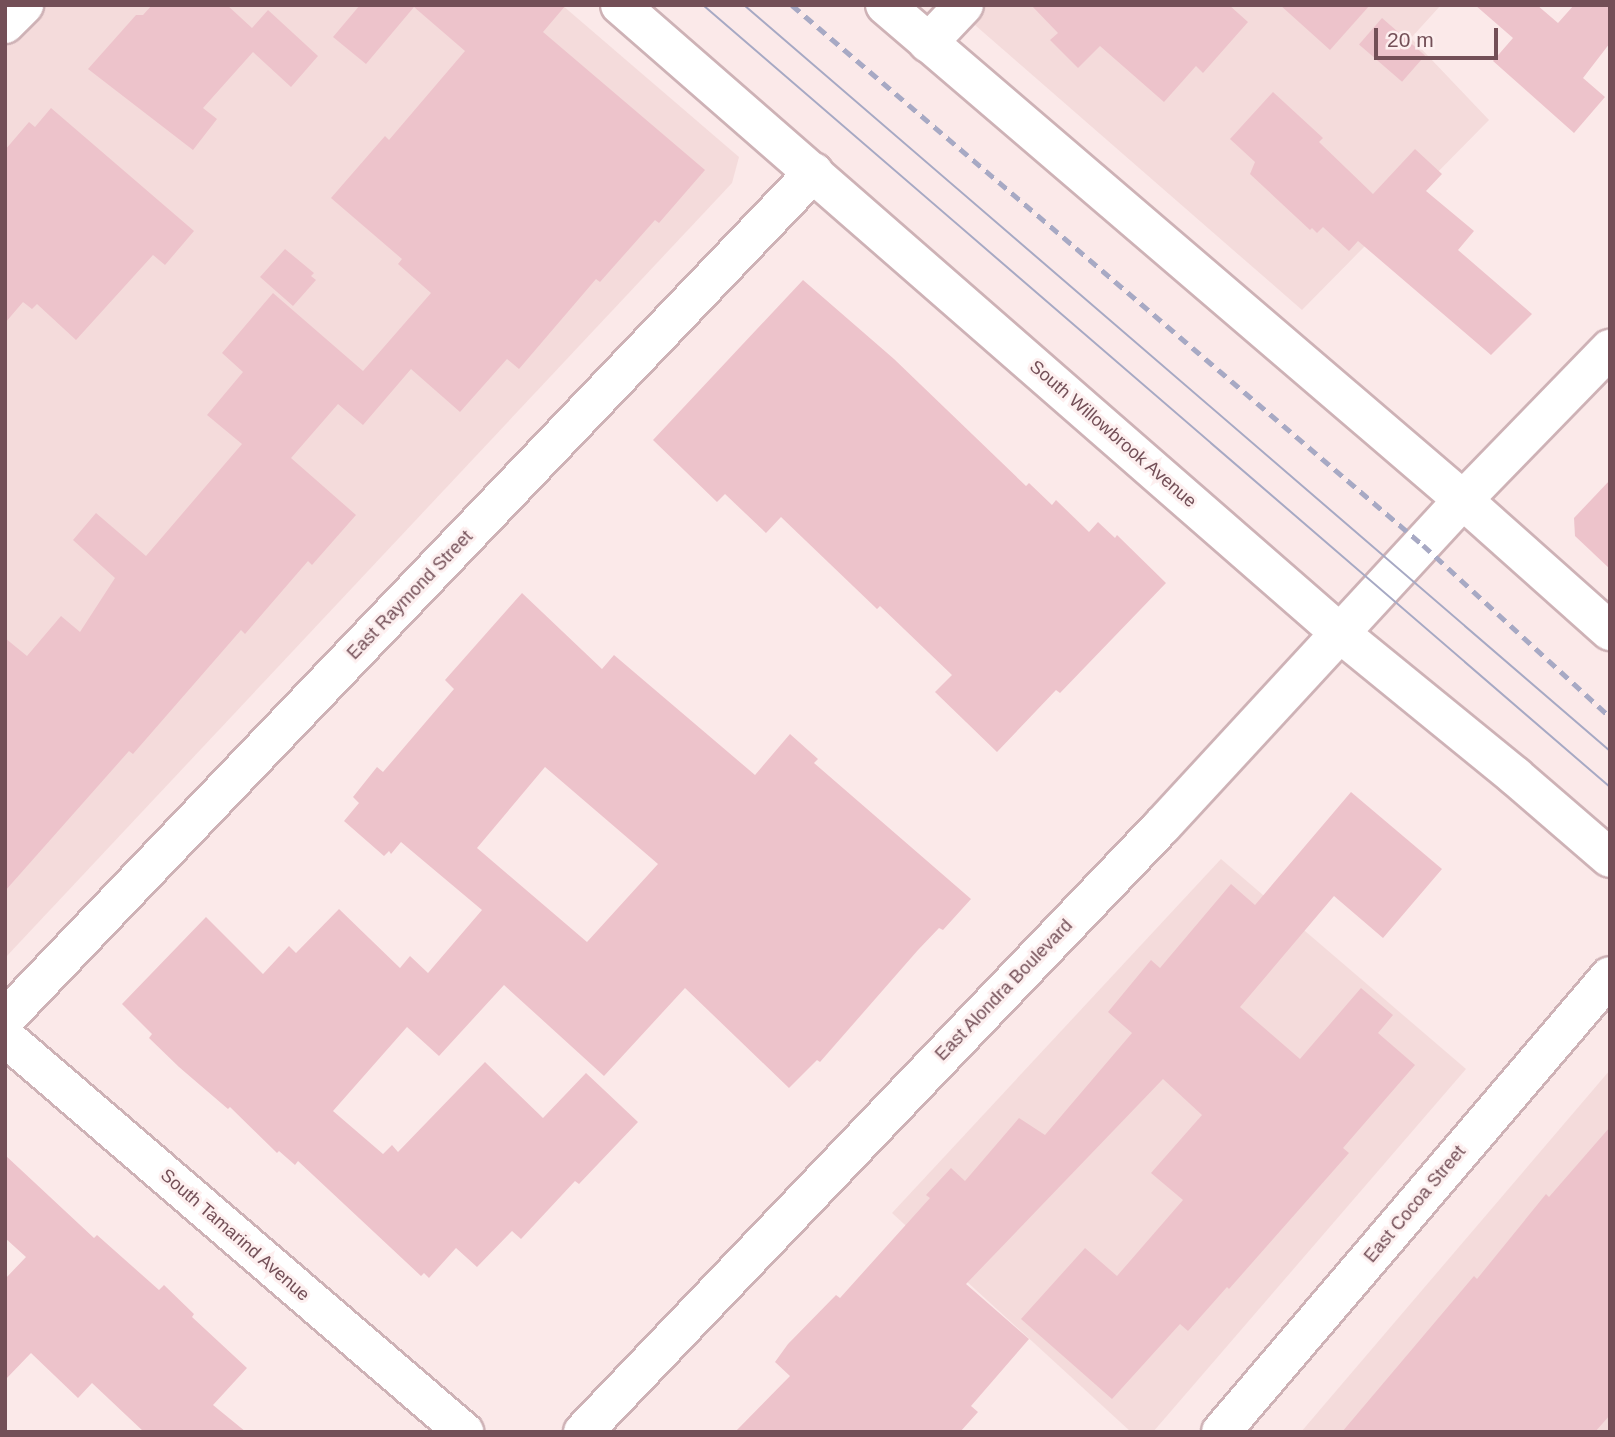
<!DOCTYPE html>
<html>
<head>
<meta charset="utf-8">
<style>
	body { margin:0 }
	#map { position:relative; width:1615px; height:1437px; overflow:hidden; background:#fbe9e9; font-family:Arial,sans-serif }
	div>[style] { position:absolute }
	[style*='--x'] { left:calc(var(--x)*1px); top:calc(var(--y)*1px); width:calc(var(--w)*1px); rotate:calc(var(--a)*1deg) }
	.residential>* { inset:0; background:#f4dbdb }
	.building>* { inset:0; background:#edc3cb; transform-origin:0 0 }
	.roads { filter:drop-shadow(2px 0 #ceb2b6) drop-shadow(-2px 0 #ceb2b6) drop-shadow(0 2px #ceb2b6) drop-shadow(0 -2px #ceb2b6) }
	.minor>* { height:38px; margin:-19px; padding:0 19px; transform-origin:19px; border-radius:19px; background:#fff }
	.tertiary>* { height:38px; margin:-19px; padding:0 19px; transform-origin:19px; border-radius:19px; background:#fff }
	.secondary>* { height:38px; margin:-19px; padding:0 19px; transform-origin:19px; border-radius:19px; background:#fff }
	.tram>* { height:2px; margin:-1px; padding:0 1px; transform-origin:1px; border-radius:1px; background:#a7a9c4 }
	.rail>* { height:5px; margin-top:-2.5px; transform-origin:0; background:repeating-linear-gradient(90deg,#a7a9c4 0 10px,transparent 0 17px) }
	span { translate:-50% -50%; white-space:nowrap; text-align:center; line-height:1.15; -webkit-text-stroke:6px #fdefef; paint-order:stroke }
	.street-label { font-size:18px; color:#734f57 }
	.frame { position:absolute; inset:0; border:7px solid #734f57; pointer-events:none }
	.scale { position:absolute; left:1374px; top:28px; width:124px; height:32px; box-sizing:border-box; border:4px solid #734f57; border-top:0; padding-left:9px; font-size:21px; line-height:24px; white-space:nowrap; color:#734f57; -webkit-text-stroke:5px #fdefef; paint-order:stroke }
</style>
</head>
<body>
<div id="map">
	<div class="residential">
		<i style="clip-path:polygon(5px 5px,562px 5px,739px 157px,732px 183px,5px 958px)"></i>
		<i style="clip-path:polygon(952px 5px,1441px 5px,1411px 38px,1489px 120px,1302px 310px)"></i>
		<i style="clip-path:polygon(1221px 859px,1466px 1069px,1153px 1432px,1131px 1432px,892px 1213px)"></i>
		<i style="clip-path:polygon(1610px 1070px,1610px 1432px,1301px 1432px)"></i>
	</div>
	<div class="building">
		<i style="clip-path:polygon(152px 5px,227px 5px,252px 28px,268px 10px,318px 56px,291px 87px,253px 52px,203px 108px,217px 119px,193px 150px,88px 69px,136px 15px,143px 15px)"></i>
		<i style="clip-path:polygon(360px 5px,566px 5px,543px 32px,705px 170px,659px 223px,655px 220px,600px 282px,596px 279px,519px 369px,507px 359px,460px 412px,411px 369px,363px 425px,338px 404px,291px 458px,356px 515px,312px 565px,308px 561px,245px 634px,241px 630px,133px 754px,129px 751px,5px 891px,5px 638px,27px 656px,61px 616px,80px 632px,115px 578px,73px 540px,96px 513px,146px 556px,242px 444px,207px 415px,243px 372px,222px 353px,273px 293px,363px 371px,431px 293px,398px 264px,402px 259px,331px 198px,385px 136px,389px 140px,465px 51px,414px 7px,366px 64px,333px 37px)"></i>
		<i style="clip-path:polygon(1031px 5px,1229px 5px,1248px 22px,1203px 73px,1196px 66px,1164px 102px,1100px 46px,1078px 68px,1050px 40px,1058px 33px)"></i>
		<i style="clip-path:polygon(1280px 5px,1370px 5px,1330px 50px)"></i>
		<i style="clip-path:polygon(1475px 5px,1537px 5px,1558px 23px,1574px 5px,1610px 5px,1610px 43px,1583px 78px,1605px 97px,1574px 133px,1493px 61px,1513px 38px)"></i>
		<i style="left:1382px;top:18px;width:57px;height:35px;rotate:41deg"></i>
		<i style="clip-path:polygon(1273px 92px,1323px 138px,1319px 142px,1373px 194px,1415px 149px,1442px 174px,1426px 191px,1474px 231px,1458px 250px,1532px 314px,1491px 355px,1358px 241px,1349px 251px,1323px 227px,1317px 233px,1312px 228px,1310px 230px,1250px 174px,1255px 162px,1230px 139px)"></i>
		<i style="clip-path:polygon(51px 108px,194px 231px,165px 265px,153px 255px,76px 340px,37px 304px,32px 309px,23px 302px,5px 323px,5px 150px,29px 122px,35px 127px)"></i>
		<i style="clip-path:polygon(285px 249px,314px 273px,311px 276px,316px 280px,293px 306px,260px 277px)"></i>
		<i style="clip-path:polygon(803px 280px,894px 359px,1026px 486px,1029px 483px,1052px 505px,1056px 500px,1089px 532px,1098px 522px,1115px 538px,1117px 535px,1166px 583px,1060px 693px,1056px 690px,997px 752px,935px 692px,952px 675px,880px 606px,877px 609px,781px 517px,766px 533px,725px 494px,717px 502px,653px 440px)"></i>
		<i style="clip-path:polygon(1610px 480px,1610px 569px,1575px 536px,1574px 518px)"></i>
		<i style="clip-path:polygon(evenodd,522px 593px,602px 669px,614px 655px,755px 775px,790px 734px,818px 759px,814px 763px,971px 899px,943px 930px,939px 928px,918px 950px,820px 1062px,817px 1060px,789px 1088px,685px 988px,604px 1076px,504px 985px,439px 1056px,407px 1027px,333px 1111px,383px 1154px,392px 1145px,398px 1152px,485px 1062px,543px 1118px,586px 1073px,638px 1122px,579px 1184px,575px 1181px,521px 1239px,512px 1231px,477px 1267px,456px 1248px,429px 1278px,424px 1273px,421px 1276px,298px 1161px,295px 1165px,279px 1151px,277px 1153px,230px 1107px,228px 1109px,179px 1067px,149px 1038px,152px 1034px,122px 1004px,206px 917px,263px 974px,289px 946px,296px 953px,339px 909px,400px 968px,410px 956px,428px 973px,482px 910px,401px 842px,391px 854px,389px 851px,384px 856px,344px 821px,359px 803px,353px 797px,377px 767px,383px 772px,454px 689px,445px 680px,522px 593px,545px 767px,658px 864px,587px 942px,477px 848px,545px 767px)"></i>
		<i style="clip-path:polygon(1351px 792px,1442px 869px,1383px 938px,1334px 896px,1240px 1007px,1300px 1059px,1361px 988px,1393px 1015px,1378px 1033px,1415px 1065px,1343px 1148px,1349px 1153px,1229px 1289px,1227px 1287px,1188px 1331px,1180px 1324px,1112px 1399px,1021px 1319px,1085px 1248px,1117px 1276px,1183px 1200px,1151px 1173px,1202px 1115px,1163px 1079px,966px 1284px,1029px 1339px,971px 1406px,978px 1412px,960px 1432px,735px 1432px,790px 1376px,775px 1362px,788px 1344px,836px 1295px,840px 1298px,930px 1198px,926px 1195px,951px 1168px,965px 1181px,1019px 1118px,1045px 1135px,1132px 1033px,1108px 1012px,1151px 960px,1160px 968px,1231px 884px,1255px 905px)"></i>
		<i style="clip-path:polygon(1610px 1127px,1610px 1415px,1595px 1432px,1342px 1432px,1474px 1276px,1477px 1279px,1546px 1194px,1549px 1197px)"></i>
		<i style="clip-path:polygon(5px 1155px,94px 1238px,97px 1235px,159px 1290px,164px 1285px,194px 1314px,192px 1317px,247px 1368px,213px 1405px,246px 1432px,144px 1432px,92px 1383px,78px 1398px,31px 1353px,5px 1380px,5px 1279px,26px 1257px,5px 1238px)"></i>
	</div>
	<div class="roads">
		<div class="minor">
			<i style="--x:5;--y:24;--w:27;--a:-45"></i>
			<i style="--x:928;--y:43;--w:52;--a:-46.5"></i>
			<i style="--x:5;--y:1019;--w:1171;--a:-46.31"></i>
			<i style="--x:5;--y:1037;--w:606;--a:40.71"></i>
			<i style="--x:1221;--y:1432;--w:599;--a:-49.53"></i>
		</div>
		<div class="tertiary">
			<i style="--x:620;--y:5;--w:957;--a:41.1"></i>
			<i style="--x:1341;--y:634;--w:225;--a:39.2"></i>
			<i style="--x:1515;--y:776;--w:125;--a:40.8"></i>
			<i style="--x:885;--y:5;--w:761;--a:40.58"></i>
			<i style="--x:1463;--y:500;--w:197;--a:41.7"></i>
		</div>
		<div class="secondary">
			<i style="--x:583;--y:1432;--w:838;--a:-46.31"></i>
			<i style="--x:1162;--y:826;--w:444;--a:-47.3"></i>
			<i style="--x:1463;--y:500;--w:211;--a:-45.8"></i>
		</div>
	</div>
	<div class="tram">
		<i style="--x:703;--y:5;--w:1198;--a:40.77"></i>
		<i style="--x:744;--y:5;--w:1143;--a:40.74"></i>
	</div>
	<div class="rail">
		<i style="--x:792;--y:5;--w:831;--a:40.56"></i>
		<i style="--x:1423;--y:545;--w:254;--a:42.6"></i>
	</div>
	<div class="street-label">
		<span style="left:1113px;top:434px;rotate:41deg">South Willowbrook Avenue</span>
		<span style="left:410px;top:595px;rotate:-46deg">East Raymond Street</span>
		<span style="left:1004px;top:990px;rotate:-46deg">East Alondra Boulevard</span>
		<span style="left:1415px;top:1204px;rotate:-50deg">East Cocoa Street</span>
		<span style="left:235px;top:1235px;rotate:41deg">South Tamarind Avenue</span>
	</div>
	<div class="frame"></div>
	<div class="scale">20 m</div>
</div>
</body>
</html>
